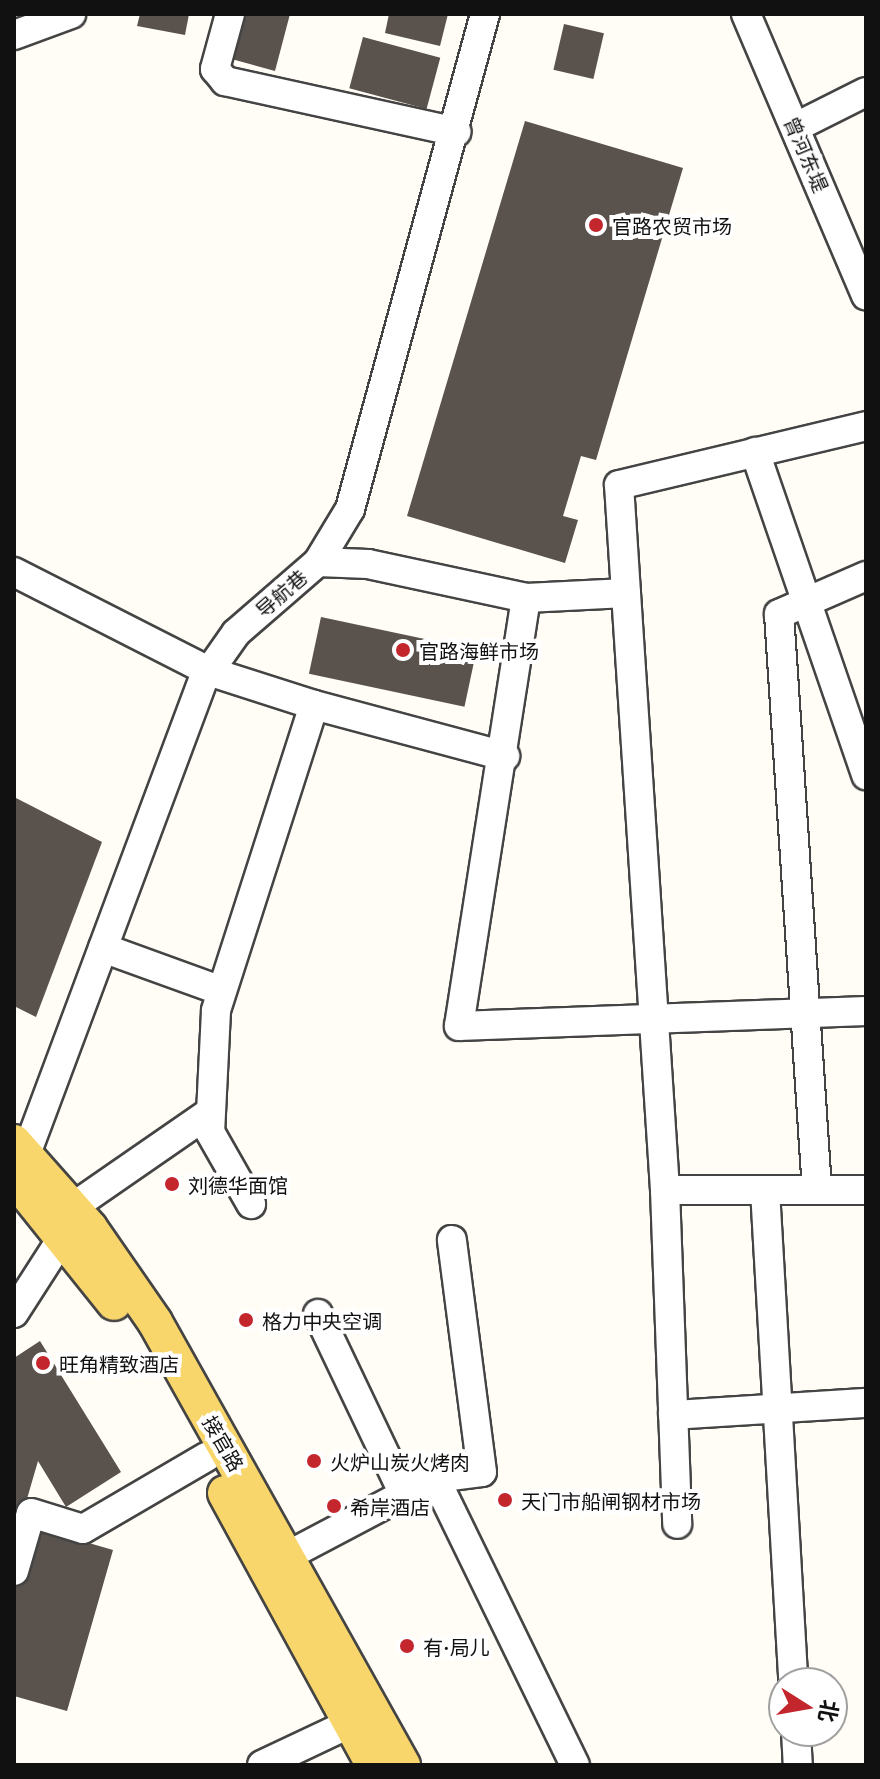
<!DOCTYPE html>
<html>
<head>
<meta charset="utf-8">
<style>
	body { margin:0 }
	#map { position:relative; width:880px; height:1779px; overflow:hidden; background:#fffdf5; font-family:Literata,"Noto Sans SC",serif }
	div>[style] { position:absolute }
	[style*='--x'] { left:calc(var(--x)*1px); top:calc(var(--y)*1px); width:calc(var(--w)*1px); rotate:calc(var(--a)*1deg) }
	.building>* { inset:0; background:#5a524d; transform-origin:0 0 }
	.roads { filter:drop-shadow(2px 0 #444) drop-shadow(-2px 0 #444) drop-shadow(0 2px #444) drop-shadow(0 -2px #444) }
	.minor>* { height:28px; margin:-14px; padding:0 14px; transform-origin:14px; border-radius:14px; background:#fff }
	.major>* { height:34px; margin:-17px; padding:0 17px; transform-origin:17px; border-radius:17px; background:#f9d66b }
	.dots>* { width:22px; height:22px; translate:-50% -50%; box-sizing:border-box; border:4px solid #fff; border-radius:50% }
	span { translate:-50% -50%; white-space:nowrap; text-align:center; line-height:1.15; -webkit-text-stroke:8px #fff; paint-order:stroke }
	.street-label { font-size:20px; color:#111 }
	.poi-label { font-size:20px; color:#111 }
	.left { translate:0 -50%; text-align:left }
	.frame { position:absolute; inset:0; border:16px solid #111; pointer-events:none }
	.north { position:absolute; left:768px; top:1667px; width:80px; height:80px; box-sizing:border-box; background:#fff; border:2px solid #a0a0a0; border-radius:50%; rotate:101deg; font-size:22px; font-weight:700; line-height:32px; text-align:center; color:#111 }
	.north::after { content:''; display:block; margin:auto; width:28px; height:36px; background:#c4262e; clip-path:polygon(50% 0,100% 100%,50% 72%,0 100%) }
</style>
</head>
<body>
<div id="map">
	<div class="building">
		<i style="clip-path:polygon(140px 14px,189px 14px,185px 35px,137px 26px)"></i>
		<i style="clip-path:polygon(240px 14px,290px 14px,275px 71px,228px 58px)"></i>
		<i style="clip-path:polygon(389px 14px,448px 14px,440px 46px,385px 33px)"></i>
		<i style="left:564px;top:24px;width:41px;height:47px;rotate:13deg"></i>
		<i style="left:363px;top:37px;width:80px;height:53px;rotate:15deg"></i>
		<i style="clip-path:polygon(525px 121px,683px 168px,596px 460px,581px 456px,563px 516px,578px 520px,565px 563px,407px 516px)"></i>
		<i style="left:321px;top:617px;width:159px;height:58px;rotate:12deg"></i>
		<i style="clip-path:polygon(14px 797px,102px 842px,36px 1017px,14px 1006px)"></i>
		<i style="clip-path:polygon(40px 1341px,121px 1472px,66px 1507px,38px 1461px,20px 1523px,113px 1550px,67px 1711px,14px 1696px,14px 1358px)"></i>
	</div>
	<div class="roads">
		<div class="minor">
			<i style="--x:230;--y:14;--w:57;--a:105.3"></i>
			<i style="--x:215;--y:69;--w:16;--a:50"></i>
			<i style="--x:225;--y:81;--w:237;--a:12.4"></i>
			<i style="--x:746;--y:14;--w:306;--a:66.9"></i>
			<i style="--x:14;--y:35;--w:61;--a:-20.2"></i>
			<i style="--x:796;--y:127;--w:78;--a:-26.6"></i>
			<i style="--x:755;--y:452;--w:342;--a:71"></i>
			<i style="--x:318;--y:562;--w:50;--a:2.3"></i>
			<i style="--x:368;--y:564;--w:162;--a:12.1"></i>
			<i style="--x:526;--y:598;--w:100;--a:-2.9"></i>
			<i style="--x:626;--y:593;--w:108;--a:-93.7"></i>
			<i style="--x:619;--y:485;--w:254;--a:-13.4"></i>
			<i style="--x:14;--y:572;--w:218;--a:27"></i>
			<i style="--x:208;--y:671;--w:111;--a:17.8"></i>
			<i style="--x:314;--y:705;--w:321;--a:107.8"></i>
			<i style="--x:216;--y:1011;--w:121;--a:92.8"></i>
			<i style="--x:210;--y:1132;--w:83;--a:60.3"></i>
			<i style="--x:626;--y:593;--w:598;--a:86.26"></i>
			<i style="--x:665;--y:1190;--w:201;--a:0"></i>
			<i style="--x:526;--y:598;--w:433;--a:98.9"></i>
			<i style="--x:459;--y:1026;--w:407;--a:-2.1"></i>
			<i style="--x:314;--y:705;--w:198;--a:15"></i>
			<i style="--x:103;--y:948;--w:123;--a:19.9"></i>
			<i style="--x:26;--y:1154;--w:506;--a:-69.52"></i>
			<i style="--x:203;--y:680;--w:57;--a:-54.9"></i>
			<i style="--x:236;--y:633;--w:108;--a:-40.9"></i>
			<i style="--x:318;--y:562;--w:62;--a:-58.9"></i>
			<i style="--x:350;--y:509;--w:513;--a:-74.74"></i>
			<i style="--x:665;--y:1190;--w:334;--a:87.9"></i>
			<i style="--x:765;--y:1190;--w:494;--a:86.7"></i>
			<i style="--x:817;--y:1190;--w:577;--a:-93.77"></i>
			<i style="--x:779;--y:614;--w:95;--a:-23.6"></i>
			<i style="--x:73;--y:1207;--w:167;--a:-34.7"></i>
			<i style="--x:14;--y:1313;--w:93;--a:-57.3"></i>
			<i style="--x:318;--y:1314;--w:199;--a:64.5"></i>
			<i style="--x:673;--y:1415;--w:193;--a:-3.6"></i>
			<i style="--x:435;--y:1478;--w:47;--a:-7.3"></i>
			<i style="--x:482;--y:1472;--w:234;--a:-97.4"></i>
			<i style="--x:287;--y:1556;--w:167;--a:-27.8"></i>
			<i style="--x:435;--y:1478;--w:319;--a:64"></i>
			<i style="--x:14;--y:1571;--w:60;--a:-73.7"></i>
			<i style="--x:31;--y:1513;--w:54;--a:17.1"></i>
			<i style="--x:83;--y:1529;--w:143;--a:-30.3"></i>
			<i style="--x:796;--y:1731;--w:34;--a:87"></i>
			<i style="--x:262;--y:1765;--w:98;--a:-25.3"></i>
		</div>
		<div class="major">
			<i style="--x:14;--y:1142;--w:115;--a:48.5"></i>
			<i style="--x:90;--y:1228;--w:114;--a:55.3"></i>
			<i style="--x:155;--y:1322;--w:508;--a:60.76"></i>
			<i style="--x:14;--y:1178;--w:160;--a:51.3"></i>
			<i style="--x:225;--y:1493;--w:310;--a:61.4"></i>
		</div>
	</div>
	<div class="dots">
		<i style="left:596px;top:225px;background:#c4262e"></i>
		<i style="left:403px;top:650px;background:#c4262e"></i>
		<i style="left:172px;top:1184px;background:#c4262e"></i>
		<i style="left:246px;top:1320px;background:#c4262e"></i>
		<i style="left:43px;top:1363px;background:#c4262e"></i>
		<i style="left:314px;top:1461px;background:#c4262e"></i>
		<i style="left:505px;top:1500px;background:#c4262e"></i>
		<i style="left:334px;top:1506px;background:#c4262e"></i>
		<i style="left:407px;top:1646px;background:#c4262e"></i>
	</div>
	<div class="street-label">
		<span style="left:807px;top:154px;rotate:67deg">曾河东堤</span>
		<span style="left:281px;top:593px;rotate:-41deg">导航巷</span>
		<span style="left:224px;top:1443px;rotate:60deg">接官路</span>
	</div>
	<div class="poi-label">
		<span class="left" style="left:612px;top:225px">官路农贸市场</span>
		<span class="left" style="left:419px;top:650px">官路海鲜市场</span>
		<span class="left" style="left:188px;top:1184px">刘德华面馆</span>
		<span class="left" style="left:262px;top:1320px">格力中央空调</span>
		<span class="left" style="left:59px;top:1363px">旺角精致酒店</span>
		<span class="left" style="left:330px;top:1461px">火炉山炭火烤肉</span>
		<span class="left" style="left:521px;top:1500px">天门市船闸钢材市场</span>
		<span class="left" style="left:350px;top:1506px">希岸酒店</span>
		<span class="left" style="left:423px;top:1646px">有·局儿</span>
	</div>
	<div class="frame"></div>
	<div class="north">北</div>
</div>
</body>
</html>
